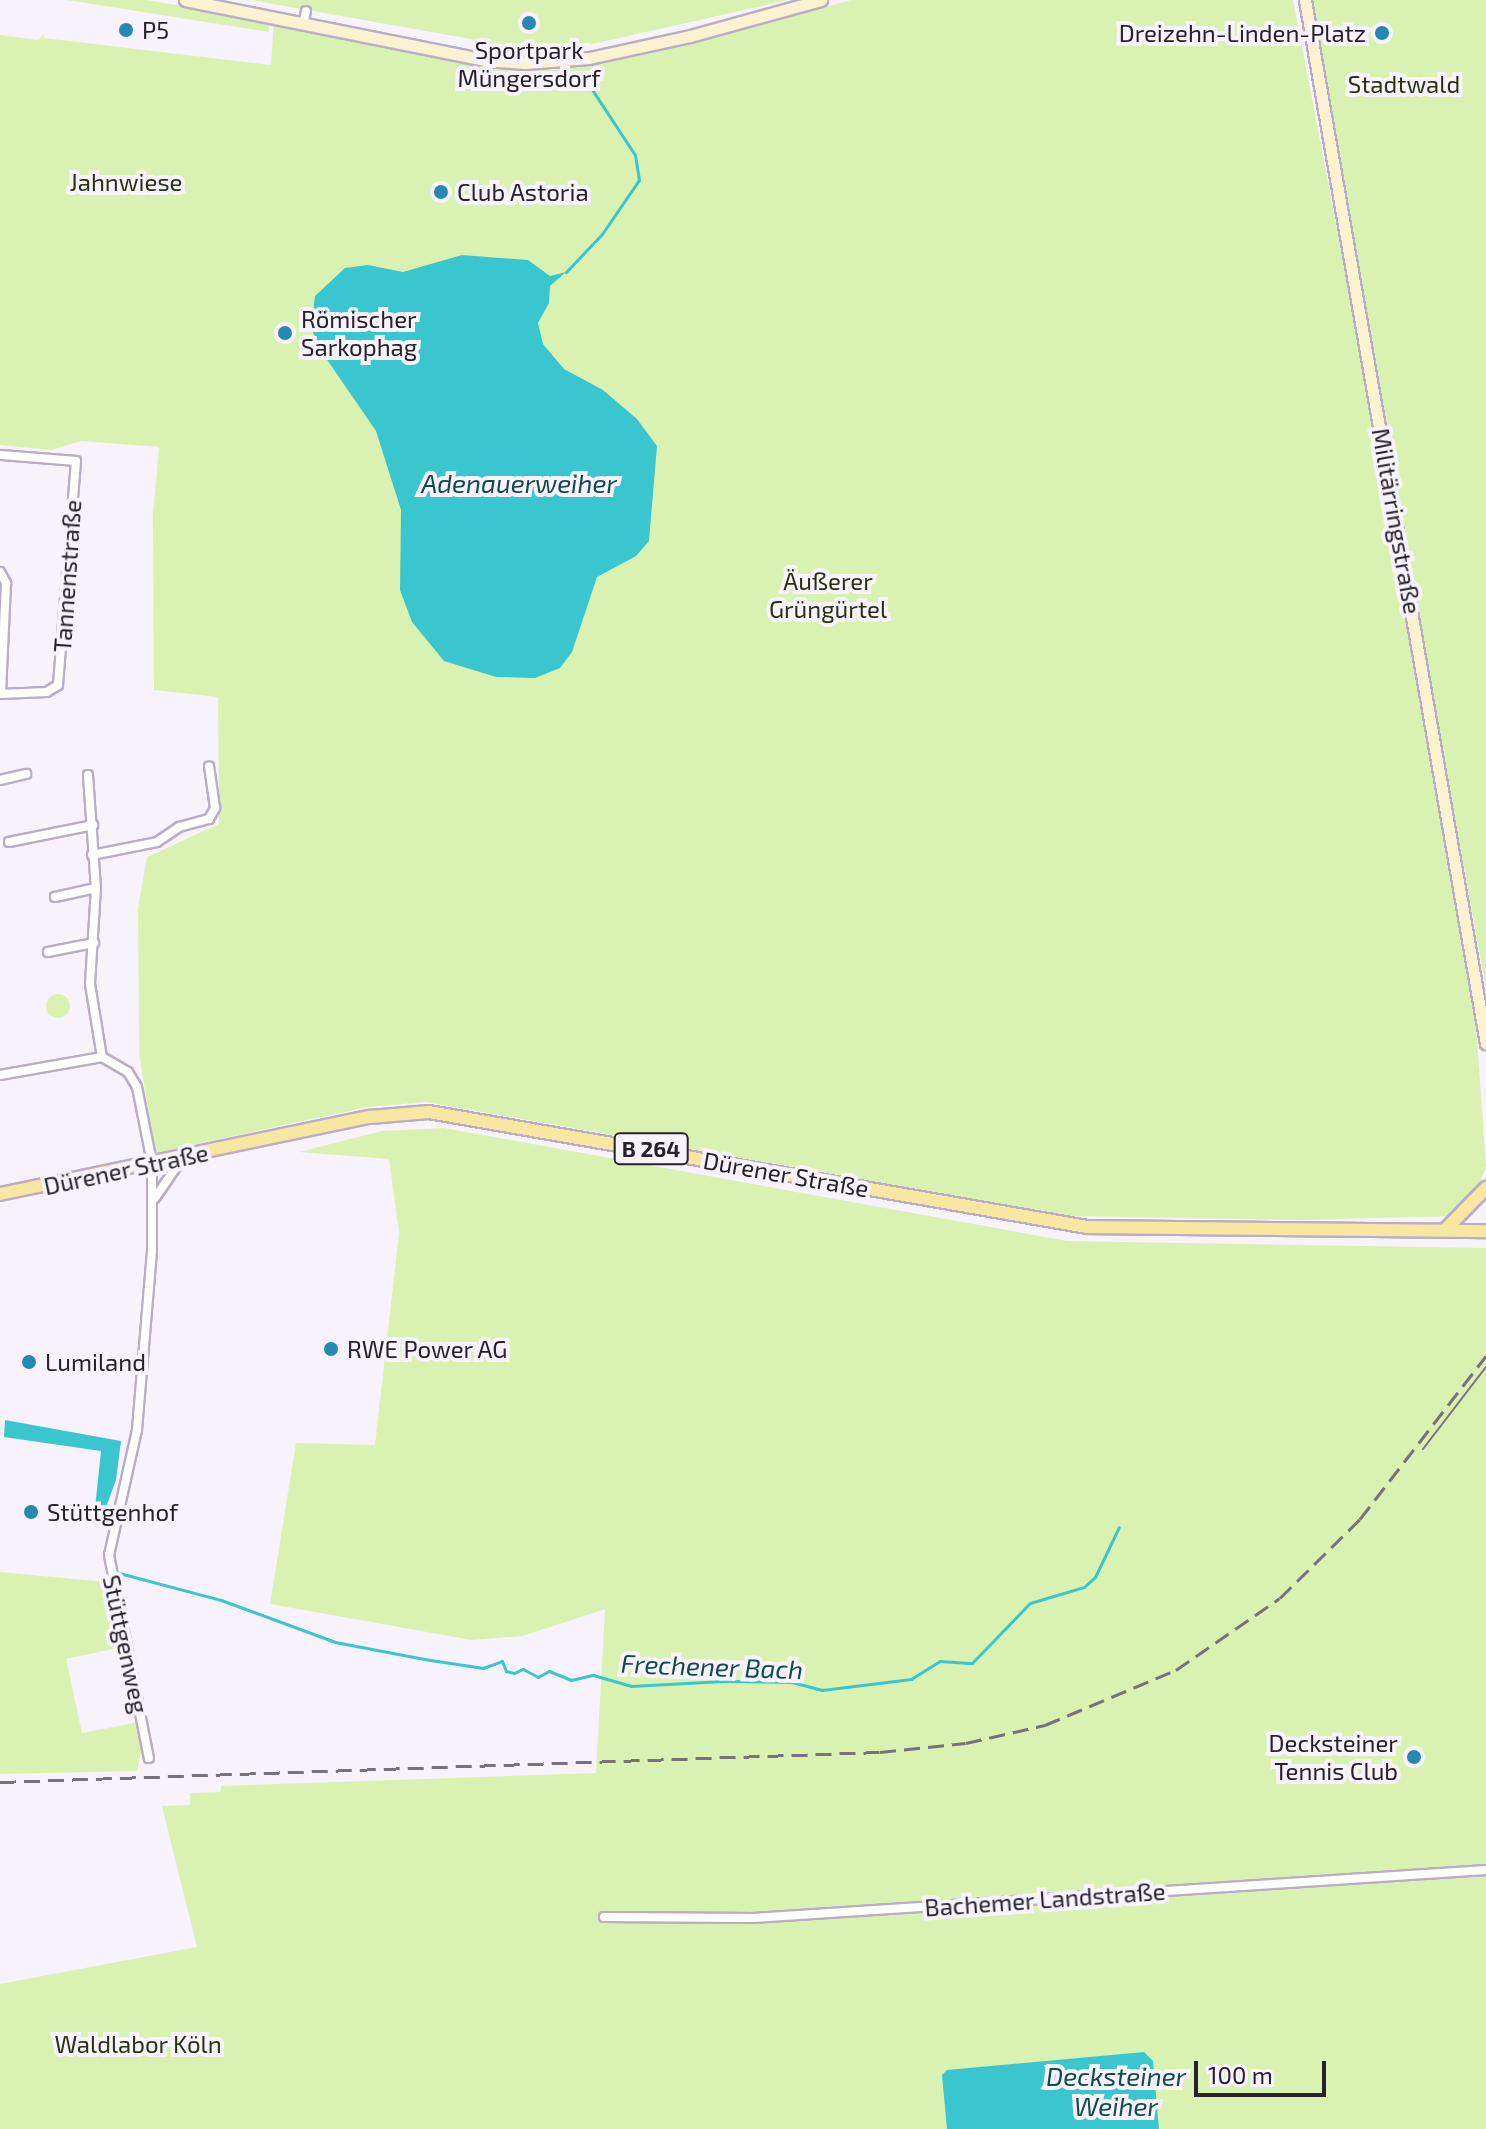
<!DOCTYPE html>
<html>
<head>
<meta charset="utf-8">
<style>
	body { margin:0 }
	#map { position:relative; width:1486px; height:2129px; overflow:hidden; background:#f8f2fd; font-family:"Exo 2",sans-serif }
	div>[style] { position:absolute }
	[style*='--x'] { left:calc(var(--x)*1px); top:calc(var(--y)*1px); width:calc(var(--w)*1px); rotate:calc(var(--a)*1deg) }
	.green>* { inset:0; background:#daf2b1 }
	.round { border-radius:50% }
	.water>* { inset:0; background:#3ac6ce }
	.stream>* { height:3px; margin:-1.5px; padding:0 1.5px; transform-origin:1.5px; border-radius:1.5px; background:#3ac6ce }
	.roads { filter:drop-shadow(2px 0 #bbadc8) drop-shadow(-2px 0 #bbadc8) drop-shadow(0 2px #bbadc8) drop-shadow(0 -2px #bbadc8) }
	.street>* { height:8px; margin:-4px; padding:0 4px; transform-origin:4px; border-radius:4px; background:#fff }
	.secondary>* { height:11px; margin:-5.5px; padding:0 5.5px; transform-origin:5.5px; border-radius:5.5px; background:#fbf3d0 }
	.primary>* { height:12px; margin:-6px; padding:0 6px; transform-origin:6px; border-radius:6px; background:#f7e7a1 }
	.tram>* { height:2px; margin:-1px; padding:0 1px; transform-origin:1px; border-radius:1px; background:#77727c }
	.rail>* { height:3px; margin-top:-1.5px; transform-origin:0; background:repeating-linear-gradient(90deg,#77727c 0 16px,transparent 0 24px) }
	.dots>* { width:22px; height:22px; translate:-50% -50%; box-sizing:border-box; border:4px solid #f8f2fd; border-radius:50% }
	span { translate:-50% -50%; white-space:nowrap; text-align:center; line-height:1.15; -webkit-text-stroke:8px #f8f2fd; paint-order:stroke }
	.shield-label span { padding:2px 6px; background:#f8f2fd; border:2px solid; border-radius:6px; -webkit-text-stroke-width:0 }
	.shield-label { font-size:22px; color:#26212b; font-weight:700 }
	.poi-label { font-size:24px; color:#26212b }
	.left { translate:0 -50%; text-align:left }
	.right { translate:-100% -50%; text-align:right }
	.park-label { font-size:24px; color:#28330f }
	.street-label { font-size:24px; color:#26212b }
	.water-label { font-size:26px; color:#104c4f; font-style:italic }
	.scale { position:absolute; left:1194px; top:2061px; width:132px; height:36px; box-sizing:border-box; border:4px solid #26212b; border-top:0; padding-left:10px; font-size:24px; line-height:28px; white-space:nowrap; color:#26212b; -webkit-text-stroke:6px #f8f2fd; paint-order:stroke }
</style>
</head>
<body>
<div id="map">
	<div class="green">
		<i style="clip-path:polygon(67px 0,147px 0,269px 21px,269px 32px)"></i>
		<i style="clip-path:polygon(251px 0,788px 0,593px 44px,532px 50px)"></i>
		<i style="clip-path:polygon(851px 0,1293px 0,1389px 499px,1474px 998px,1486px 1166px,1473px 1201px,1456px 1216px,1298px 1220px,1069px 1216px,426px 1102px,368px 1107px,155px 1153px,139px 1053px,138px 908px,147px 857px,219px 824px,218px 697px,154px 690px,153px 514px,159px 447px,81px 441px,51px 450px,0 445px,0 35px,38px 40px,44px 34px,44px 38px,271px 65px,274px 20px,492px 69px,553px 70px,685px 46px)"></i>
		<i style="clip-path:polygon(1308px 0,1486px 0,1486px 988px,1321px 88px)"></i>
		<i class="round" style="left:46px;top:994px;width:24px;height:24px"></i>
		<i style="clip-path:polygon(444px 1128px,1067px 1241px,1486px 1248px,1486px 2129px,0 2129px,0 1984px,197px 1947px,162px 1806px,190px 1805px,190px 1793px,220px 1792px,221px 1786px,596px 1773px,605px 1609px,523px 1636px,472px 1640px,270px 1604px,296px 1443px,375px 1445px,399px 1233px,389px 1159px,299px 1152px,382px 1131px)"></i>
		<i style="clip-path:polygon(0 1572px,107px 1582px,122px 1647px,66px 1659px,82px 1733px,139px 1722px,143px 1744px,137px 1771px,0 1774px)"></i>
	</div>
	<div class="water">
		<i style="clip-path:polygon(462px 255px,528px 260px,550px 276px,566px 272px,550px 286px,549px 303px,538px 323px,543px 344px,564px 369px,603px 390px,637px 419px,657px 446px,649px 541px,636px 556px,597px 577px,572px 652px,560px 668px,535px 678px,496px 677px,444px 661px,412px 622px,400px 590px,401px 510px,376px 431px,319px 348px,311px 327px,315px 296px,345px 268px,368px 265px,403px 272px)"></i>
		<i style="clip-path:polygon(5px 1420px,121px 1441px,116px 1480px,102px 1518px,88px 1522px,95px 1508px,101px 1451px,4px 1437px)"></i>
		<i style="clip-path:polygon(1144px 2052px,1153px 2061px,1159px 2129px,947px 2129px,942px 2075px,947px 2070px)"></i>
	</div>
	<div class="stream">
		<i style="--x:566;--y:272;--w:52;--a:-46.5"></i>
		<i style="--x:602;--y:234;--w:65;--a:-55.6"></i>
		<i style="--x:639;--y:180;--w:25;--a:-99"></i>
		<i style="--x:635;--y:155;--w:77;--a:-123.3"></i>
		<i style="--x:119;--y:1573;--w:106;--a:14.8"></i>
		<i style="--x:221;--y:1600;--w:121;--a:20.2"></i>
		<i style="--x:335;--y:1642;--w:91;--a:10.8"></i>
		<i style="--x:424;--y:1659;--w:60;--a:8.7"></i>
		<i style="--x:483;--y:1668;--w:20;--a:-20"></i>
		<i style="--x:502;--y:1661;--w:11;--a:68"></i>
		<i style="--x:506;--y:1671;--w:8;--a:14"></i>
		<i style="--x:514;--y:1673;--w:10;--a:-24"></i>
		<i style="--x:523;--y:1669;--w:17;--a:28"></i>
		<i style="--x:538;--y:1677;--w:13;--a:-29"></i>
		<i style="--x:549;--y:1671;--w:24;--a:22"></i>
		<i style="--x:571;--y:1680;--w:23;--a:-13"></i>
		<i style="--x:593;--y:1675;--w:40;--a:16"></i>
		<i style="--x:631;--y:1686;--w:93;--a:-3.1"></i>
		<i style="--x:724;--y:1681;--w:68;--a:0.8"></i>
		<i style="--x:792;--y:1682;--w:31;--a:15"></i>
		<i style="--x:822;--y:1690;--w:90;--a:-7"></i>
		<i style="--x:911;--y:1679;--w:34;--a:-32"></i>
		<i style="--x:940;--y:1661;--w:32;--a:4"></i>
		<i style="--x:972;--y:1663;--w:83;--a:-46"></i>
		<i style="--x:1030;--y:1603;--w:56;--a:-16.5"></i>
		<i style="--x:1084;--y:1587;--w:15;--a:-42"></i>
		<i style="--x:1095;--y:1577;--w:55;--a:-64.4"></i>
	</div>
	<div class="roads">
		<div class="street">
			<i style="--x:304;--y:21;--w:10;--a:-79"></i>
			<i style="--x:0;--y:455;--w:76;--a:4.5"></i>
			<i style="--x:76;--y:461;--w:225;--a:94.6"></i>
			<i style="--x:58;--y:685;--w:13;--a:148"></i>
			<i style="--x:47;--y:692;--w:47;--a:177.6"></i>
			<i style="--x:0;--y:572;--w:13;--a:61"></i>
			<i style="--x:6;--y:583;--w:111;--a:92.6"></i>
			<i style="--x:88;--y:775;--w:113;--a:86"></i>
			<i style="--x:96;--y:888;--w:96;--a:93.6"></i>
			<i style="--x:90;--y:984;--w:74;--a:80.7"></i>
			<i style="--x:0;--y:780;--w:27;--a:-13"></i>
			<i style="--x:9;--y:842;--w:86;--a:-11.4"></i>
			<i style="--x:92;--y:855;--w:66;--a:-11.3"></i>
			<i style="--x:157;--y:842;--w:27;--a:-34"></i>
			<i style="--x:179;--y:827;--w:31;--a:-15"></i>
			<i style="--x:209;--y:819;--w:13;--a:-61"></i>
			<i style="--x:215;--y:808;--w:42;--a:-98.1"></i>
			<i style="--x:55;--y:897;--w:42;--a:-12.4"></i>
			<i style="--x:48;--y:952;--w:47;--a:-11.1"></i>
			<i style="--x:0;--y:1075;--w:104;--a:-10"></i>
			<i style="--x:102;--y:1057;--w:30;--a:30"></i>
			<i style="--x:128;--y:1072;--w:17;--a:59"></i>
			<i style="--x:137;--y:1087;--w:77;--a:78.8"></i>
			<i style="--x:152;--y:1163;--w:88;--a:90"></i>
			<i style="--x:152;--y:1251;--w:180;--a:94.8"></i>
			<i style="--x:137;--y:1430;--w:128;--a:102.6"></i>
			<i style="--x:109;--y:1555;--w:207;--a:78.9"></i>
			<i style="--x:155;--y:1198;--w:50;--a:-55.7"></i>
			<i style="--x:604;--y:1917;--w:149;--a:0.4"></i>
			<i style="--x:753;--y:1918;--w:735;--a:-3.75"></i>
		</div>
		<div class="secondary">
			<i style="--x:185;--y:0;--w:305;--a:11.3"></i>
			<i style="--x:484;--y:60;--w:41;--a:4.2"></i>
			<i style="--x:525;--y:63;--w:64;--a:-4.5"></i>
			<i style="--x:589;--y:58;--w:103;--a:-12.3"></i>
			<i style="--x:690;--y:36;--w:136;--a:-15.4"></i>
			<i style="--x:1305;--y:0;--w:1059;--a:80.16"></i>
		</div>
		<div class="primary">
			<i style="--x:0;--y:1194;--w:378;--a:-11.8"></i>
			<i style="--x:370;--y:1117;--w:59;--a:-4.8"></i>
			<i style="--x:429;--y:1112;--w:668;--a:9.91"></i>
			<i style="--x:1087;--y:1227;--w:399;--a:0.6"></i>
			<i style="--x:1445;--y:1230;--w:59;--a:-45.7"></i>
		</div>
	</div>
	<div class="tram">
		<i style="--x:1423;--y:1449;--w:103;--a:-52.5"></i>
	</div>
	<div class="rail">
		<i style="--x:0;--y:1782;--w:881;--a:-1.95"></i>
		<i style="--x:880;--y:1752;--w:86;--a:-6"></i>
		<i style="--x:966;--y:1743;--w:81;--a:-12.8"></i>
		<i style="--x:1045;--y:1725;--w:142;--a:-22.8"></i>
		<i style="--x:1176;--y:1670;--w:126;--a:-34.7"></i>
		<i style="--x:1280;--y:1598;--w:112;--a:-44.6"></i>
		<i style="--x:1360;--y:1519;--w:206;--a:-52.3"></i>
	</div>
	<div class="dots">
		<i style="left:529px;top:23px;background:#2789b3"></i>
		<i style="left:126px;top:30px;background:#2789b3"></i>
		<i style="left:1382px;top:33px;background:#2789b3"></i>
		<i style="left:441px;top:192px;background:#2789b3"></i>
		<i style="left:285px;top:333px;background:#2789b3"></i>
		<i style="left:331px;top:1349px;background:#2789b3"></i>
		<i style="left:29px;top:1362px;background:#2789b3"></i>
		<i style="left:31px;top:1512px;background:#2789b3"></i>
		<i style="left:1414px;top:1757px;background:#2789b3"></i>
	</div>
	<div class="shield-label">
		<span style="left:651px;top:1149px">B 264</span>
	</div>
	<div class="poi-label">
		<span class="left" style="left:142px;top:30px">P5</span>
		<span class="right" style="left:1366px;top:33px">Dreizehn-Linden-Platz</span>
		<span style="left:529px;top:64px">Sportpark<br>Müngersdorf</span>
		<span class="left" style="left:457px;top:192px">Club Astoria</span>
		<span class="left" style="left:301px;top:333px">Römischer<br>Sarkophag</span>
		<span class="left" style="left:347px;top:1349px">RWE Power AG</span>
		<span class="left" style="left:45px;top:1362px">Lumiland</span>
		<span class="left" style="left:47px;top:1512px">Stüttgenhof</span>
		<span class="right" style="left:1398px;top:1757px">Decksteiner<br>Tennis Club</span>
	</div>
	<div class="park-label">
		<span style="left:1404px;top:84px">Stadtwald</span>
		<span style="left:126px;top:182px">Jahnwiese</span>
		<span style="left:828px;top:595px">Äußerer<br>Grüngürtel</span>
		<span style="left:138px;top:2044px">Waldlabor Köln</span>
	</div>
	<div class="street-label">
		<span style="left:1397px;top:521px;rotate:80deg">Militärringstraße</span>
		<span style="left:67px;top:576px;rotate:-86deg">Tannenstraße</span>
		<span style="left:126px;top:1169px;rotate:-12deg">Dürener Straße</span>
		<span style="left:786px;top:1174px;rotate:10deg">Dürener Straße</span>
		<span style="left:126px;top:1644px;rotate:78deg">Stüttgenweg</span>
		<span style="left:1045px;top:1899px;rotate:-4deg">Bachemer Landstraße</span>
	</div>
	<div class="water-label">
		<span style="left:519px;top:483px">Adenauerweiher</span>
		<span style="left:712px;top:1666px;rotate:2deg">Frechener Bach</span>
		<span style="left:1116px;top:2091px">Decksteiner<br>Weiher</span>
	</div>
	<div class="scale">100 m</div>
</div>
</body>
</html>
